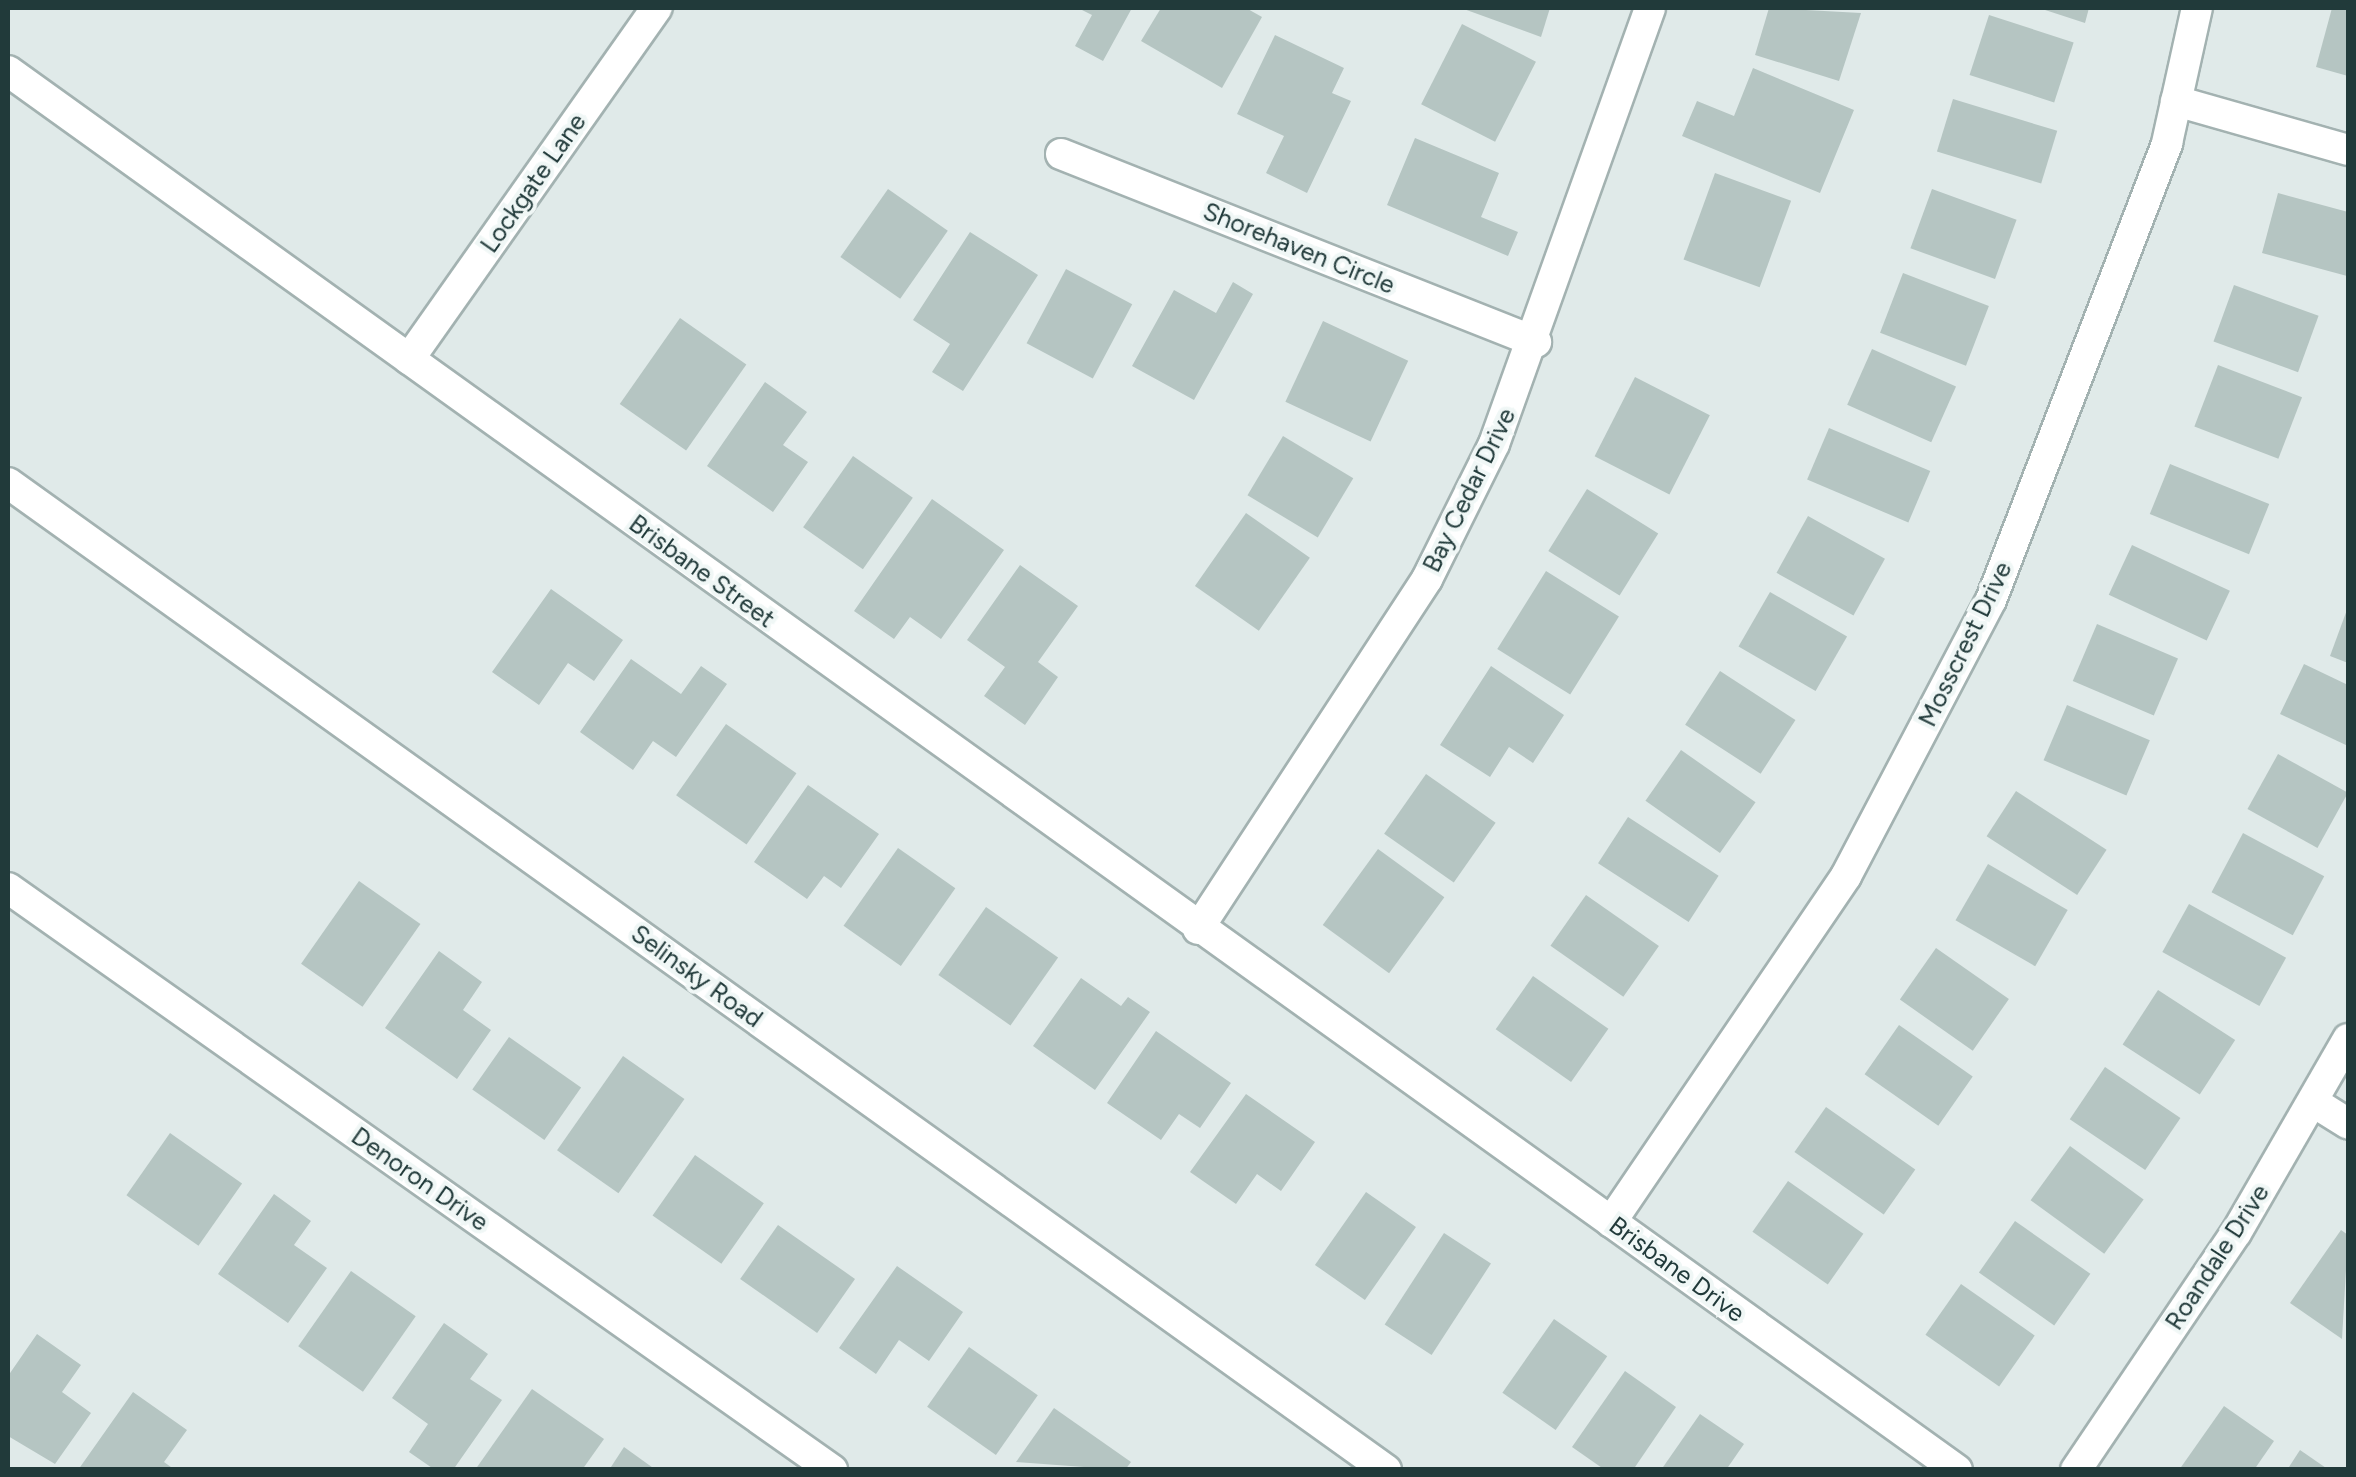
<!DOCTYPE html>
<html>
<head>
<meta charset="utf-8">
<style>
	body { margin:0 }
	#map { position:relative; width:2356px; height:1477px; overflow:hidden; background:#e0eae9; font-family:Figtree,sans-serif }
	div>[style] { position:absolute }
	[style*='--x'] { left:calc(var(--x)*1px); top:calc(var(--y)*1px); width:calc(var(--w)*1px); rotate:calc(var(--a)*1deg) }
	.building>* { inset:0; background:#b5c5c2; transform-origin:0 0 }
	.roads { filter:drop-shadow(2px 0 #a3b2b1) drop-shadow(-2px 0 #a3b2b1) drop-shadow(0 2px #a3b2b1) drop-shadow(0 -2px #a3b2b1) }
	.street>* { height:30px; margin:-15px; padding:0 15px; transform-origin:15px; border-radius:15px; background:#fff }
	span { translate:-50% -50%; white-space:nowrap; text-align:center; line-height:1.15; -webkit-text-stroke:8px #f0f7f6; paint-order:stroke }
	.street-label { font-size:25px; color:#213a3a }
	.frame { position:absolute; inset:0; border:10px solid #213a3a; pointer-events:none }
</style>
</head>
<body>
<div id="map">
	<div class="building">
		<i style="clip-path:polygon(1078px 8px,1132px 8px,1103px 61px,1075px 46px,1092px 15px)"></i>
		<i style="clip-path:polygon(1161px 8px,1246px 8px,1262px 17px,1222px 88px,1141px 41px)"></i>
		<i style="clip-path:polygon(1461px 8px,1550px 8px,1541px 37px)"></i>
		<i style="clip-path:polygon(1769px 8px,1861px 13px,1839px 81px,1755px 55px)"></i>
		<i style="clip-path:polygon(2039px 8px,2089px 8px,2085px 23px)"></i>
		<i style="clip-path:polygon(2332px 8px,2348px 10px,2348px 76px,2316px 67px)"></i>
		<i style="left:1989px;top:15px;width:89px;height:63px;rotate:18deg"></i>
		<i style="left:1462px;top:24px;width:83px;height:90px;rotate:27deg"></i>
		<i style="clip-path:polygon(1275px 35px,1344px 68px,1332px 93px,1351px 101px,1307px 193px,1266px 173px,1284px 136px,1237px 114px)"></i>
		<i style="clip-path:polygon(1753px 68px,1854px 110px,1820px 193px,1682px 136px,1697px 101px,1734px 116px)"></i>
		<i style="left:1953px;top:99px;width:109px;height:55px;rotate:17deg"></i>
		<i style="clip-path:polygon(1415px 138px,1499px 173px,1481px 217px,1518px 232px,1508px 256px,1387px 205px)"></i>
		<i style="left:1715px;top:173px;width:81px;height:92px;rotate:20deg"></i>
		<i style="left:888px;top:189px;width:73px;height:83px;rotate:35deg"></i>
		<i style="left:1932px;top:189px;width:90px;height:63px;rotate:20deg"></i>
		<i style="clip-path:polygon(2278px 193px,2348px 212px,2347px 276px,2262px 253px)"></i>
		<i style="clip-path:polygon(970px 232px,1038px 275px,963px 391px,932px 372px,950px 344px,913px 320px)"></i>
		<i style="left:1066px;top:269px;width:75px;height:84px;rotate:28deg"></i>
		<i style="left:1903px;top:273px;width:92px;height:64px;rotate:21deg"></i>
		<i style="clip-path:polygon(1233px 282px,1253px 294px,1194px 400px,1132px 366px,1174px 290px,1216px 313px)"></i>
		<i style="left:2234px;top:285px;width:90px;height:60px;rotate:20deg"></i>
		<i style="left:680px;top:318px;width:81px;height:105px;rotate:35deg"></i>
		<i style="left:1323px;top:321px;width:94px;height:89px;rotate:25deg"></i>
		<i style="left:1872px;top:349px;width:92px;height:61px;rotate:24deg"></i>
		<i style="left:2218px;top:365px;width:90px;height:66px;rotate:21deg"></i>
		<i style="left:1635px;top:377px;width:84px;height:89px;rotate:27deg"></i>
		<i style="clip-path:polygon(765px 382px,807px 412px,783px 445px,808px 462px,773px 512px,707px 466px)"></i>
		<i style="left:1829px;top:428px;width:110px;height:56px;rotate:23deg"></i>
		<i style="left:1283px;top:436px;width:82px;height:69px;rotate:31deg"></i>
		<i style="left:853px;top:456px;width:73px;height:87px;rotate:35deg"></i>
		<i style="left:2170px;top:464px;width:107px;height:54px;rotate:22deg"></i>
		<i style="left:1587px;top:489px;width:84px;height:73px;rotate:32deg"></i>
		<i style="clip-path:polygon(932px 499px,1004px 550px,941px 639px,910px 617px,894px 639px,854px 611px)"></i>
		<i style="left:1246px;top:513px;width:78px;height:89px;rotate:35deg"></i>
		<i style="left:1808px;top:516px;width:88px;height:65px;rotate:29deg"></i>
		<i style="left:2132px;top:545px;width:108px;height:55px;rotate:25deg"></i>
		<i style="clip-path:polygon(1020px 565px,1078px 606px,1038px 662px,1058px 677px,1025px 725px,984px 696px,1005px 667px,967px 640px)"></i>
		<i style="left:1546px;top:571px;width:86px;height:92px;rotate:32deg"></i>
		<i style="clip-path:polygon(551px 589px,623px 640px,594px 681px,568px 663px,539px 705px,492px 672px)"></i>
		<i style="left:1770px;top:592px;width:89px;height:63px;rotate:30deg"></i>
		<i style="clip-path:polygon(2348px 607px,2348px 663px,2330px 656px)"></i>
		<i style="left:2097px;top:624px;width:88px;height:62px;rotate:23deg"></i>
		<i style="clip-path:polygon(631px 659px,681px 694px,701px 666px,727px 684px,676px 757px,653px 741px,633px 770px,580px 732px)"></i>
		<i style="clip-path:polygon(2304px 664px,2348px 685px,2348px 746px,2280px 714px)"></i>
		<i style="clip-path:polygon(1491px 666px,1564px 715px,1533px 763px,1509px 747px,1490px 777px,1440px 745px)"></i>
		<i style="left:1720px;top:671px;width:90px;height:64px;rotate:33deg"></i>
		<i style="left:2067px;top:705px;width:90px;height:60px;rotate:23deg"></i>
		<i style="left:726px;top:724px;width:86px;height:87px;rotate:35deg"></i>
		<i style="left:1681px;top:750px;width:91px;height:62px;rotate:35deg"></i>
		<i style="left:2278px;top:754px;width:80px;height:63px;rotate:29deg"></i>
		<i style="left:1426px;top:774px;width:85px;height:73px;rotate:35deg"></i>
		<i style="clip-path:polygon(808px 785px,879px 834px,841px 888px,824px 876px,807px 899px,754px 862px)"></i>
		<i style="left:2016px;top:791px;width:108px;height:54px;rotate:33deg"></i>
		<i style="left:1628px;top:817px;width:108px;height:55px;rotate:33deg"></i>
		<i style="left:2243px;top:833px;width:92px;height:67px;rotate:28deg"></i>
		<i style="left:898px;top:848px;width:70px;height:95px;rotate:35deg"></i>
		<i style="left:1378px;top:849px;width:82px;height:94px;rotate:36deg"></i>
		<i style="left:1988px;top:864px;width:92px;height:65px;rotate:30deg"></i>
		<i style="left:359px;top:881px;width:75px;height:101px;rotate:35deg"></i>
		<i style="left:1586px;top:895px;width:89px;height:62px;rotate:35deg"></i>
		<i style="left:2189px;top:904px;width:111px;height:55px;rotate:29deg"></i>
		<i style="left:986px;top:907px;width:88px;height:83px;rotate:35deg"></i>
		<i style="left:1936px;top:948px;width:89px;height:63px;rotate:35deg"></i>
		<i style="clip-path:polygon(439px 951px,482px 982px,463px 1010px,491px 1030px,457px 1079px,385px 1028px)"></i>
		<i style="left:1533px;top:976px;width:92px;height:65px;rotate:35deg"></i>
		<i style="clip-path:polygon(1081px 978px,1121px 1006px,1128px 997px,1150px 1012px,1095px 1090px,1033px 1046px)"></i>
		<i style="left:2158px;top:990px;width:92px;height:65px;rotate:33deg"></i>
		<i style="left:1899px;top:1025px;width:90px;height:60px;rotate:35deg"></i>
		<i style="clip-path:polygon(1156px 1031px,1231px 1083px,1200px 1128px,1179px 1114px,1161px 1140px,1107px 1103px)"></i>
		<i style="left:509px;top:1037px;width:88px;height:64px;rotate:35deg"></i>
		<i style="left:623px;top:1056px;width:75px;height:115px;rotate:35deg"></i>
		<i style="left:2105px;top:1067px;width:91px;height:63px;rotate:34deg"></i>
		<i style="clip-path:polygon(1246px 1094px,1315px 1142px,1281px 1191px,1257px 1174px,1236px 1204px,1190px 1172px)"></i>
		<i style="left:1826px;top:1107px;width:109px;height:55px;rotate:35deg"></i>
		<i style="left:170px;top:1133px;width:88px;height:76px;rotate:35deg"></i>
		<i style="left:2070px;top:1146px;width:91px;height:67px;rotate:36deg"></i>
		<i style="left:695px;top:1155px;width:84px;height:74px;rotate:35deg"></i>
		<i style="left:1788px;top:1181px;width:92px;height:62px;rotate:35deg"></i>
		<i style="left:1366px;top:1192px;width:61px;height:89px;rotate:35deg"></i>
		<i style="clip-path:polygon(274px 1194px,311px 1221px,294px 1245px,327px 1268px,288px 1323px,218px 1274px)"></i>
		<i style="left:2015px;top:1221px;width:92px;height:63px;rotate:35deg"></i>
		<i style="left:778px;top:1225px;width:94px;height:66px;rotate:35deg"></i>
		<i style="clip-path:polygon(2341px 1230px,2348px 1235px,2342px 1339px,2290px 1303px)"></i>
		<i style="left:1444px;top:1233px;width:56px;height:109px;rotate:33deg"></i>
		<i style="clip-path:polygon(897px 1266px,963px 1312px,929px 1361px,899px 1340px,876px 1374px,839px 1348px)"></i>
		<i style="left:351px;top:1271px;width:79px;height:92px;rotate:35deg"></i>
		<i style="left:1961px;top:1284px;width:90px;height:62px;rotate:35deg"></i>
		<i style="left:1554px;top:1319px;width:65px;height:90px;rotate:35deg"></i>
		<i style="clip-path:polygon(444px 1323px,488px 1354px,470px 1379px,502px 1400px,453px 1470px,435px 1470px,409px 1452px,428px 1424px,392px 1398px)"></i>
		<i style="clip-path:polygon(37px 1334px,81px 1365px,62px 1392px,91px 1413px,55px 1464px,8px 1436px,8px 1376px)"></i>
		<i style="left:969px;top:1347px;width:84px;height:73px;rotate:35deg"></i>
		<i style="clip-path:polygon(1625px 1371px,1676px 1407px,1633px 1470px,1605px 1470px,1572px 1447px)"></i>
		<i style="clip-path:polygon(532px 1389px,604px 1439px,582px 1470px,475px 1470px)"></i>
		<i style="clip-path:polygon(133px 1392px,187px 1430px,164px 1462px,175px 1470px,78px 1470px)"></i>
		<i style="clip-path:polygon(2224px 1406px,2274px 1441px,2254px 1470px,2179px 1470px)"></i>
		<i style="clip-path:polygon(1054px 1408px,1131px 1462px,1125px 1470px,1016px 1462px)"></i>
		<i style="clip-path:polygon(1700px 1414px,1744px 1444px,1726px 1470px,1661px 1470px)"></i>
		<i style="clip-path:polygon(624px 1447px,656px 1470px,609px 1470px)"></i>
		<i style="clip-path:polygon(2300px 1450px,2329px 1470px,2287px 1470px)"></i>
	</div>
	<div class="roads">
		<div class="street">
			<i style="--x:8;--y:71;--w:2399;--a:35.67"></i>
			<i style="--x:2176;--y:101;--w:179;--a:15.9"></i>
			<i style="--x:1061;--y:154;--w:511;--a:21.59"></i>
			<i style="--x:409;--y:359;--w:430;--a:-54.8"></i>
			<i style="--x:8;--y:483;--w:1695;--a:35.61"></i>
			<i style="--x:8;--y:888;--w:1009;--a:35.23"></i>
			<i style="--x:1198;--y:929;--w:418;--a:-56.8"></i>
			<i style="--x:1427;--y:579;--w:151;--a:-63.6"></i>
			<i style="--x:1494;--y:444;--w:463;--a:-70.3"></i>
			<i style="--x:2315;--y:1103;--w:39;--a:32"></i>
			<i style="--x:1611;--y:1222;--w:418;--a:-55.8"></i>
			<i style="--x:1846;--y:876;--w:312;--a:-62.3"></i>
			<i style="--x:1991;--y:600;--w:490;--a:-68.9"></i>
			<i style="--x:2167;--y:143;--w:138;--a:-77.5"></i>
			<i style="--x:2076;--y:1470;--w:286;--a:-56"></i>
			<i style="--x:2236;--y:1233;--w:224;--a:-60"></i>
		</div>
	</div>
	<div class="street-label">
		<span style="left:533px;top:183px;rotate:-55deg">Lockgate Lane</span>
		<span style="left:1299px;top:248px;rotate:22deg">Shorehaven Circle</span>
		<span style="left:1469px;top:490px;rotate:-64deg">Bay Cedar Drive</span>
		<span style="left:702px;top:571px;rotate:36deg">Brisbane Street</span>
		<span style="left:1965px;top:644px;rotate:-64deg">Mosscrest Drive</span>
		<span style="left:697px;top:976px;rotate:36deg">Selinsky Road</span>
		<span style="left:420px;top:1179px;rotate:35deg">Denoron Drive</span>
		<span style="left:2217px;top:1257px;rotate:-57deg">Roandale Drive</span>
		<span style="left:1677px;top:1269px;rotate:36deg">Brisbane Drive</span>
	</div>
	<div class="frame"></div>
</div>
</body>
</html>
